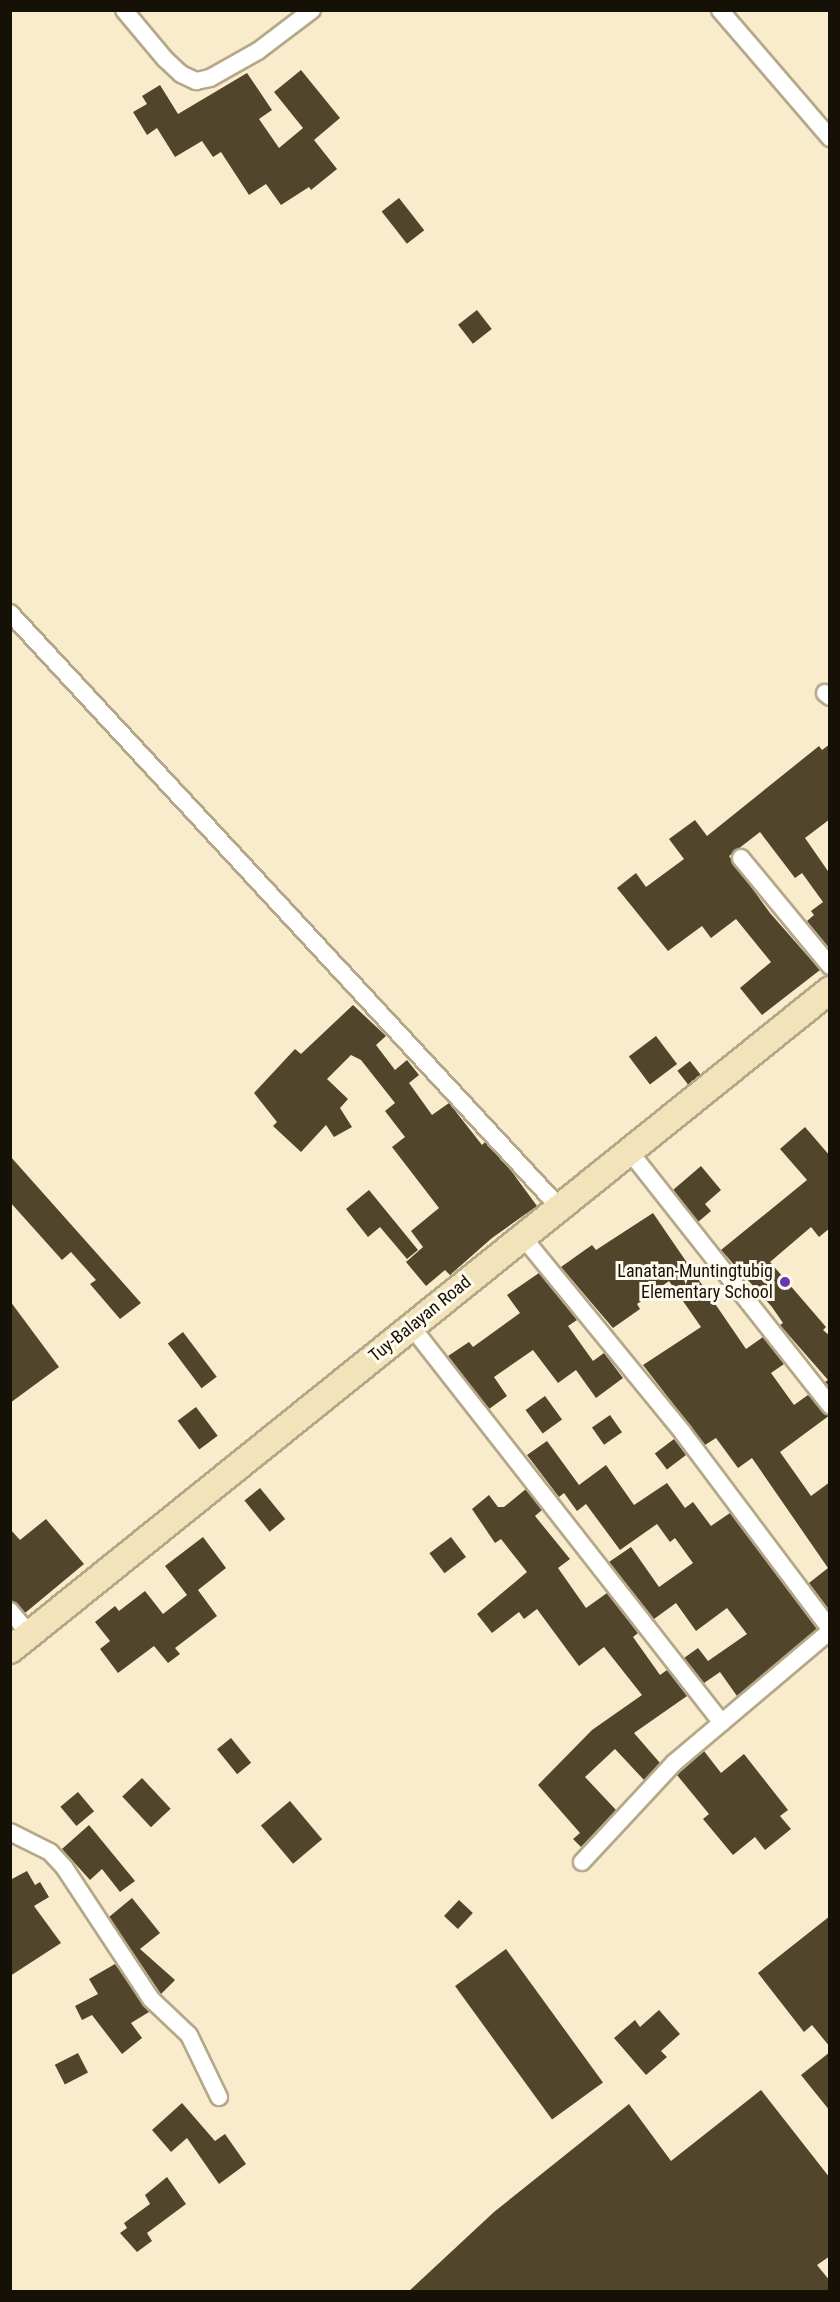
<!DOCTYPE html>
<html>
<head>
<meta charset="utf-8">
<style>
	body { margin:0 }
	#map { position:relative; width:840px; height:2302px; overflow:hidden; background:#f9eccc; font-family:"Roboto Condensed",sans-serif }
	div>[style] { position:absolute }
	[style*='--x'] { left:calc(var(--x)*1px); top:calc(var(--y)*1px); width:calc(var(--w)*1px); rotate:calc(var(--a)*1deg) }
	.building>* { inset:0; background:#51462b; transform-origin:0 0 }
	.roads { filter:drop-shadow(2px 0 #b4a889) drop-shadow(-2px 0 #b4a889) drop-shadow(0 2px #b4a889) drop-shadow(0 -2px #b4a889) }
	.minor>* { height:16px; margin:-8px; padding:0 8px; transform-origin:8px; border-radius:8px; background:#fff }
	.primary>* { height:26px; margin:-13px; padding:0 13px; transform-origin:13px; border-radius:13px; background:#f3e3bb }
	.dots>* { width:16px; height:16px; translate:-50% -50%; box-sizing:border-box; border:3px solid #fffaed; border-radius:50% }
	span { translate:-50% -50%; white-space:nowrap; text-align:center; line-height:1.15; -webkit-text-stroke:6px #fffaed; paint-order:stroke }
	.poi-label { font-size:18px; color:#161106 }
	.right { translate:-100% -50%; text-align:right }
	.street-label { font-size:18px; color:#161106 }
	.frame { position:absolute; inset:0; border:12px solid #161106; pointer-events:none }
</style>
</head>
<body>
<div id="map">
	<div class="building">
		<i style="clip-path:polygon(301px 70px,340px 118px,314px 140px,337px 169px,311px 190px,309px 187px,281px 205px,266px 184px,249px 195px,221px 152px,213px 157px,202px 141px,175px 157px,157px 128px,147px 135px,133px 112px,147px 104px,142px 96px,160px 85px,178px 114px,247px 73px,272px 110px,259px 119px,279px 148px,303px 128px,274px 92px)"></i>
		<i style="left:399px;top:198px;width:41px;height:22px;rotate:52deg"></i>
		<i style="left:477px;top:310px;width:24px;height:24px;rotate:52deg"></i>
		<i style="clip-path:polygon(830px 744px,830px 819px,805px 838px,830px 874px,830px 949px,807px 921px,814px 915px,811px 911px,823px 902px,802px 873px,795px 878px,760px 832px,729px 856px,770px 913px,820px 970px,762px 1015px,740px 988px,771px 962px,736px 919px,711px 938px,702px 926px,668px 951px,617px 888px,636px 873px,646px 887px,684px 859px,669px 839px,695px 820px,707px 836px,819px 746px,822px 750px)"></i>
		<i style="clip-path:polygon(353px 1005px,386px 1036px,376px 1045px,395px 1070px,407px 1060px,419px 1075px,409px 1083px,432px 1115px,449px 1103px,482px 1145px,485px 1142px,512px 1172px,537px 1206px,492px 1238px,450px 1275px,445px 1270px,426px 1286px,406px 1262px,423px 1247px,411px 1231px,439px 1208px,392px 1147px,405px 1137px,385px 1111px,395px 1103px,361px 1060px,351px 1055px,327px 1079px,348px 1099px,340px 1108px,352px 1127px,334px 1137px,326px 1125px,301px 1152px,273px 1126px,277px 1122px,254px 1093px,295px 1049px,301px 1054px)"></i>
		<i style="left:656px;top:1036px;width:35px;height:34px;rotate:53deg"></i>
		<i style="left:690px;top:1061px;width:18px;height:16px;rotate:52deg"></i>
		<i style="clip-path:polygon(805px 1127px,830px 1156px,830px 1228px,819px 1237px,811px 1227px,770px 1262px,826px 1327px,823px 1330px,830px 1336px,830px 1387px,825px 1382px,828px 1380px,780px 1325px,783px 1323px,772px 1307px,721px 1250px,807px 1180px,780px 1149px)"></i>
		<i style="clip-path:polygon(10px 1156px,141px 1303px,120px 1319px,90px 1284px,96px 1280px,71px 1252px,62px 1260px,10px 1202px)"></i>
		<i style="clip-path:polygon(701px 1166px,721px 1190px,705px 1204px,711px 1211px,698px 1222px,673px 1190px)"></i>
		<i style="clip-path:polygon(369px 1190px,418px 1250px,407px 1259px,380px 1227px,368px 1237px,346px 1209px)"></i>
		<i style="clip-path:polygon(653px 1213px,746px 1349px,763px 1337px,784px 1364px,771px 1373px,794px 1405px,808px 1395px,830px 1415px,780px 1452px,811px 1496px,830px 1482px,830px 1611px,809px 1583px,828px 1568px,752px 1458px,738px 1468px,716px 1438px,705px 1445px,643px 1365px,701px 1327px,669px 1281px,637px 1304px,640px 1309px,613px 1328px,561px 1267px,592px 1245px,596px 1250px)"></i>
		<i style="clip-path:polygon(539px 1273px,577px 1320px,568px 1326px,593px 1361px,604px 1353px,623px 1378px,596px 1398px,576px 1370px,558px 1383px,533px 1350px,494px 1377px,507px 1396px,489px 1409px,448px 1356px,469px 1342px,473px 1347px,520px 1313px,507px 1295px)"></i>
		<i style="clip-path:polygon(10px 1301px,59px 1367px,10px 1403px)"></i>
		<i style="left:183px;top:1332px;width:56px;height:19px;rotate:53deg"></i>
		<i style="left:545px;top:1396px;width:29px;height:24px;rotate:54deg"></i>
		<i style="left:196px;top:1407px;width:36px;height:23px;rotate:53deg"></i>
		<i style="left:610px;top:1415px;width:21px;height:22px;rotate:55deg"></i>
		<i style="left:674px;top:1439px;width:20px;height:24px;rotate:53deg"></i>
		<i style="clip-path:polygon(547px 1441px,579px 1485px,606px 1465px,634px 1505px,667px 1483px,685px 1508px,693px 1502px,711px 1526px,730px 1513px,817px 1629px,737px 1696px,720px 1672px,704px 1683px,684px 1658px,698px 1648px,708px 1661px,747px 1634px,727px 1608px,696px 1631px,676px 1603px,654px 1619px,609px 1562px,631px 1547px,659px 1587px,693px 1563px,675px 1538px,670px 1542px,657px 1524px,620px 1550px,586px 1504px,577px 1511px,564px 1493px,559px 1497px,527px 1455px)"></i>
		<i style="left:260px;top:1488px;width:40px;height:20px;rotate:51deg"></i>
		<i style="clip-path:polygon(526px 1489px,542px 1510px,535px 1516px,570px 1559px,558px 1568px,586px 1608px,607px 1593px,638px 1633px,633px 1637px,660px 1675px,667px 1670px,687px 1696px,634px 1733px,660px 1763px,644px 1780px,615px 1749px,585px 1777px,616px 1810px,581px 1847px,573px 1839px,580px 1833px,538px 1785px,592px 1730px,642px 1695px,604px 1647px,579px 1666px,537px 1609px,524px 1619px,519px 1612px,492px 1633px,477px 1614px,527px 1572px,501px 1539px,495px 1543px,472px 1509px,489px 1495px,498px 1507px,504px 1507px)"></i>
		<i style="clip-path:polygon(46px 1519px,84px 1564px,25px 1613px,10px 1601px,10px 1529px,20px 1540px)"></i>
		<i style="clip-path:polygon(203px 1537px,226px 1568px,198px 1590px,217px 1616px,175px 1648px,180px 1654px,168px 1663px,154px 1646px,118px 1673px,100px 1649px,110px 1641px,95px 1622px,115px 1606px,119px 1611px,145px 1591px,163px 1614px,187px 1595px,165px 1566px)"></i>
		<i style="left:451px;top:1537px;width:25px;height:27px;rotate:53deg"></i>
		<i style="left:231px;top:1738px;width:32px;height:18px;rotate:51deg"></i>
		<i style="clip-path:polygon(704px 1751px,721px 1773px,744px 1754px,788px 1810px,780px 1816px,791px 1829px,765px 1850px,755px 1837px,733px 1855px,703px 1819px,709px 1814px,677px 1775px)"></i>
		<i style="left:142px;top:1778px;width:42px;height:27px;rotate:47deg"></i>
		<i style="left:78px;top:1792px;width:25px;height:23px;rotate:50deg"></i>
		<i style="left:290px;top:1801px;width:50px;height:38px;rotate:50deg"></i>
		<i style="clip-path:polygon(89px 1825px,135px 1881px,120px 1892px,102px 1869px,90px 1880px,62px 1849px)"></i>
		<i style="clip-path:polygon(27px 1871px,35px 1885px,40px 1882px,49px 1897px,34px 1906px,61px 1943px,10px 1976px,10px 1880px)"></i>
		<i style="clip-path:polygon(132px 1898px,160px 1933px,140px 1949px,175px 1980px,161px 1994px,109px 1917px)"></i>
		<i style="left:459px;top:1900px;width:19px;height:22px;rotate:43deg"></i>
		<i style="clip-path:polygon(830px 1916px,830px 2047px,812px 2025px,804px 2032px,758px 1973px)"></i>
		<i style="left:506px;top:1949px;width:165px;height:63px;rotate:54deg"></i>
		<i style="clip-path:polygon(115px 1964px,149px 2012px,131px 2023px,142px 2038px,122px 2054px,92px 2015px,82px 2020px,75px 2006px,98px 1994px,89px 1979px)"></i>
		<i style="clip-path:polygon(659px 2010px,680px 2034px,661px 2051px,667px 2057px,646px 2075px,614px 2038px,635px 2020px,640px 2027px)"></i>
		<i style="clip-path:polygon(830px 2052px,830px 2111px,801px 2075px)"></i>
		<i style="left:78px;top:2053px;width:22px;height:26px;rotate:63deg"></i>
		<i style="clip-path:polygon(761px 2090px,830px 2178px,830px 2256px,817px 2265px,830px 2281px,830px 2292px,408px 2292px,494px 2212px,629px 2104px,671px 2161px)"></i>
		<i style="clip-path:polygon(182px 2103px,215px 2141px,225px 2134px,246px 2164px,219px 2184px,187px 2138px,171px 2152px,152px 2130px)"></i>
		<i style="clip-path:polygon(167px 2177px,186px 2204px,147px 2233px,152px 2241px,137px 2252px,120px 2233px,127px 2228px,124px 2223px,150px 2204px,145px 2195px)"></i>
	</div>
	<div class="roads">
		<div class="minor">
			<i style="--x:124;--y:10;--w:64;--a:50.1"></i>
			<i style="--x:165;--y:59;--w:22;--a:43"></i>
			<i style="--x:181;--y:74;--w:17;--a:25"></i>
			<i style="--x:196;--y:81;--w:14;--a:-12"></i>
			<i style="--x:210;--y:78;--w:55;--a:-29.4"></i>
			<i style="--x:258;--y:51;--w:68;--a:-37.2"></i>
			<i style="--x:720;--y:10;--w:169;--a:49.3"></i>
			<i style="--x:10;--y:613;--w:809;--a:47.25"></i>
			<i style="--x:825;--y:693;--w:6;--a:39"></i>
			<i style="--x:741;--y:858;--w:140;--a:50.5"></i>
			<i style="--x:630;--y:1152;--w:323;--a:51.7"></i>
			<i style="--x:522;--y:1236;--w:254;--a:50.7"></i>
			<i style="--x:683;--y:1433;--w:245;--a:53.1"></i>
			<i style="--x:411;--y:1326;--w:504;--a:51.93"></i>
			<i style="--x:10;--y:1611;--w:31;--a:50"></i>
			<i style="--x:10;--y:1832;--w:45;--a:26.6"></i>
			<i style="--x:50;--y:1852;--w:21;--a:47"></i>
			<i style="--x:64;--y:1867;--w:158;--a:56.6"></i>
			<i style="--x:151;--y:1999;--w:52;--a:43.5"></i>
			<i style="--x:189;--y:2035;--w:69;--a:64.2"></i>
			<i style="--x:582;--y:1862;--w:135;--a:-47.1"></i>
			<i style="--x:674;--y:1763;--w:204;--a:-40.2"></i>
		</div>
		<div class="primary">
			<i style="--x:10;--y:1650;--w:1053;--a:-38.83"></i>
		</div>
	</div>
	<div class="dots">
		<i style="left:785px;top:1282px;background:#6a37ae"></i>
	</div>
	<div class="poi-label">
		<span class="right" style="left:773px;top:1282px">Lanatan-Muntingtubig<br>Elementary School</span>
	</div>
	<div class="street-label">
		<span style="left:420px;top:1319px;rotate:-39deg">Tuy-Balayan Road</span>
	</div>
	<div class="frame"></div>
</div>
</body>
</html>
